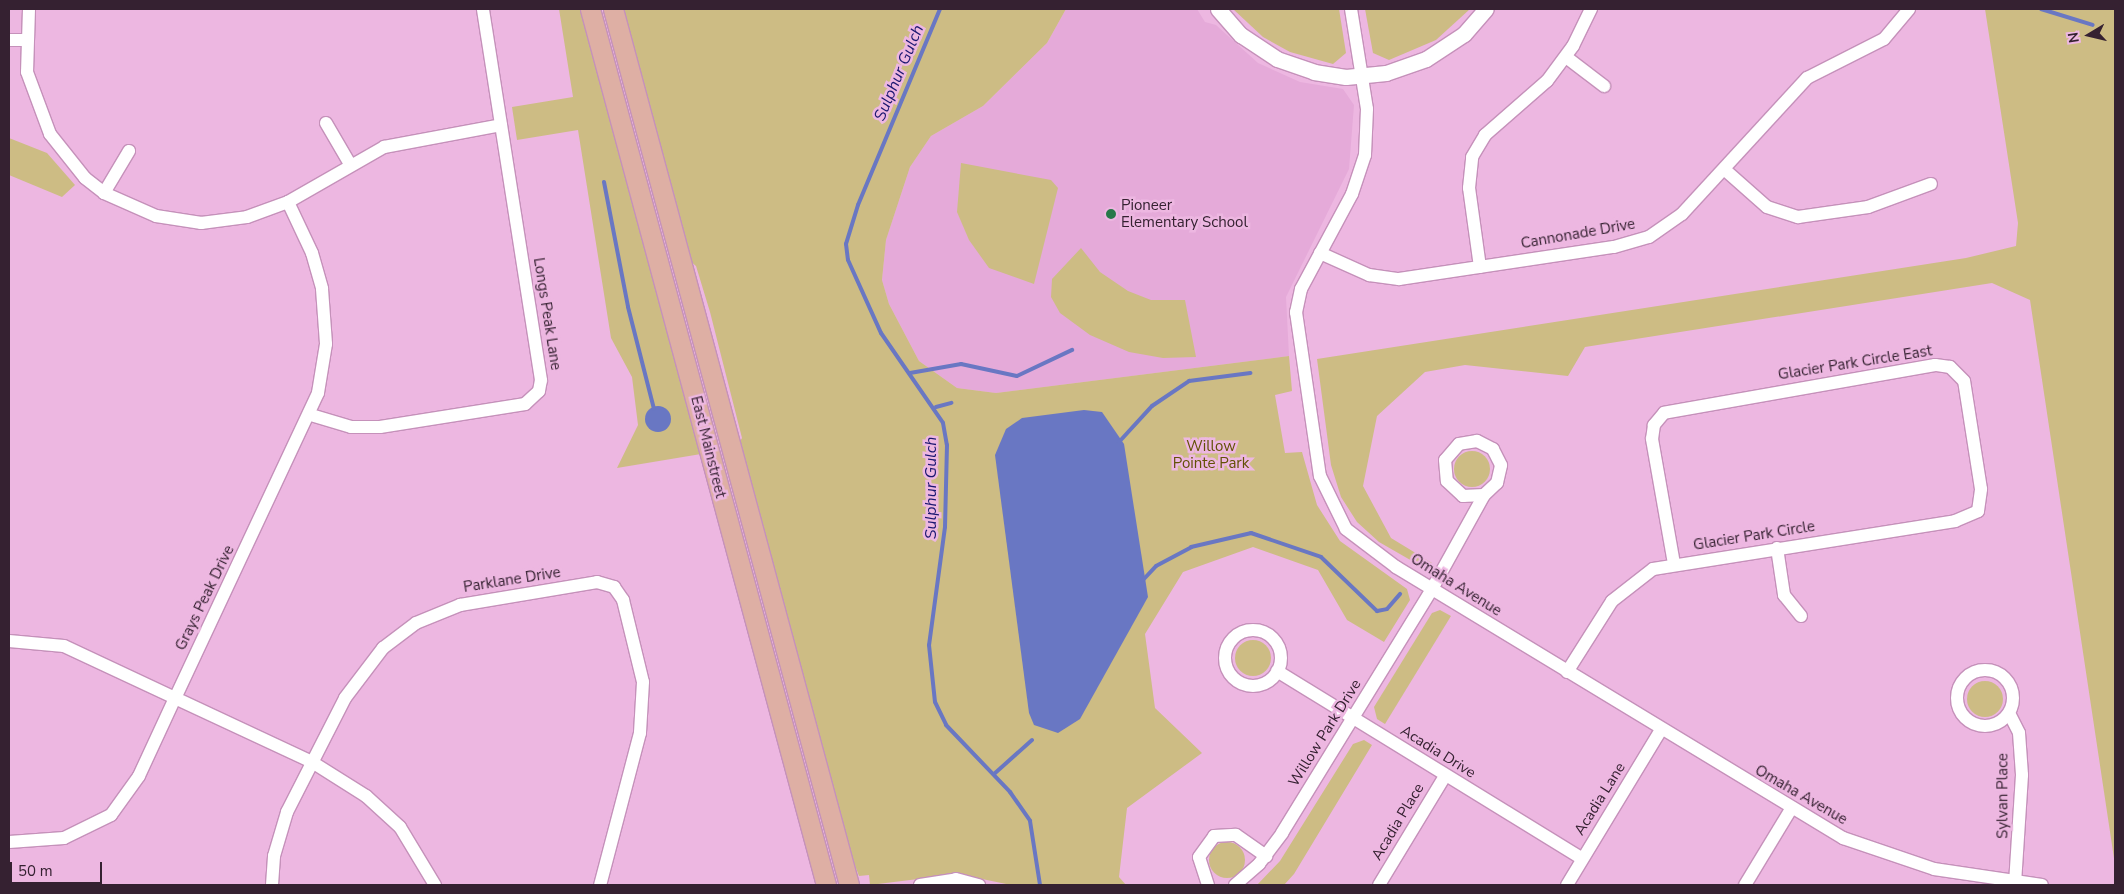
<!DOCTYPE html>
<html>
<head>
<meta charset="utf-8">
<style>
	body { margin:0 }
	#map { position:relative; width:2124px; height:894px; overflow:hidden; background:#edb7e1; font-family:"Nunito Sans",sans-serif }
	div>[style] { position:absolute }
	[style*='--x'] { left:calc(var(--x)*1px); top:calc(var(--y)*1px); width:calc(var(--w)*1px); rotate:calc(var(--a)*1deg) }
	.built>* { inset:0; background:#e5aad9 }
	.green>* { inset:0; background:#cdbc84 }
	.round { border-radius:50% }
	.water>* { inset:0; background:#6977c3 }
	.stream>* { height:4px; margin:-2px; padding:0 2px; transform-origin:2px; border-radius:2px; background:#6977c3 }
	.roads { filter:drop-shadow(1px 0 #c591ba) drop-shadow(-1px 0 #c591ba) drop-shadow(0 1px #c591ba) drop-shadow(0 -1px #c591ba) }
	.minor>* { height:12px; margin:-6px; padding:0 6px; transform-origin:6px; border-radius:6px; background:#fff }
	.minor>.ring { margin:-6px; padding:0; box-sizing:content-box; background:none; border:12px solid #fff; border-radius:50% }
	.tertiary>* { height:15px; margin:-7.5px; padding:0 7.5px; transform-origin:7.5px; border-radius:7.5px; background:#fff }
	.primary>* { height:19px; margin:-9.5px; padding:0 9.5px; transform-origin:9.5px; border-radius:9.5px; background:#deafa4 }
	.dots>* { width:14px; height:14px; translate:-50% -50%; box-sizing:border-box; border:2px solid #edb7e1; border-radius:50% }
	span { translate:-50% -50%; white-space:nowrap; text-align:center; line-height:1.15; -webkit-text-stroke:5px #edb7e1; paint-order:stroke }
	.poi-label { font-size:15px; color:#352131 }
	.left { translate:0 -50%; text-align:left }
	.street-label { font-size:15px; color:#352131 }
	.park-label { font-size:15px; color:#625105 }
	.water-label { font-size:16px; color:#1a1670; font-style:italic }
	.frame { position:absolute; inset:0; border:10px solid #352131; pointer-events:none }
	.north { position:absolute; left:2064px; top:10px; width:50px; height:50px; -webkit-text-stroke:4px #edb7e1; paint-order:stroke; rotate:261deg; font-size:14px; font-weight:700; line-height:20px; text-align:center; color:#352131 }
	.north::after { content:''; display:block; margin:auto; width:18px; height:22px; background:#352131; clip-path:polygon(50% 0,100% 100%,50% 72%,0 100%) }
	.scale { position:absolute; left:10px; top:862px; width:92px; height:22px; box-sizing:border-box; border:2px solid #352131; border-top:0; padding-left:6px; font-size:15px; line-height:18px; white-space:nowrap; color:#352131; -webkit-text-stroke:4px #edb7e1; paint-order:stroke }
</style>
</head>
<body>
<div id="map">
	<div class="built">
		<i style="clip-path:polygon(1066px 9px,1197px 9px,1205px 22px,1216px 25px,1258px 63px,1300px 82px,1343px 89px,1354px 105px,1349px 169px,1286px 297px,1289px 356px,996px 393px,957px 388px,919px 361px,889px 304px,882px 280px,886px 240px,910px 167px,931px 136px,983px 106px,1047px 43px)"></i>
	</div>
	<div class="green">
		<i style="clip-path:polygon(559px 9px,582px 9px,701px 454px,617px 468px,638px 425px,632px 377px,611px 338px,578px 130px,517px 140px,512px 107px,573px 97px)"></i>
		<i style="clip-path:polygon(621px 9px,1066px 9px,1047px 43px,983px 106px,931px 136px,910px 167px,886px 240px,882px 280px,889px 304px,919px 361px,957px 388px,996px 393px,1289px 356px,1292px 391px,1275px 395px,1285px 453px,1302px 452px,1317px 505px,1340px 541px,1407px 589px,1410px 600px,1384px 642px,1347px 620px,1318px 570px,1253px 547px,1183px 572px,1145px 634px,1155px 708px,1202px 753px,1127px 808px,1119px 877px,1126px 885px,1011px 885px,958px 874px,870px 885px,869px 875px,859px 876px,843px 834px,738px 445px,742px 438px,710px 312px,696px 266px,689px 260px)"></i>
		<i style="clip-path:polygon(1233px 9px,1339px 9px,1346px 53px,1333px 64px,1290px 52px,1263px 37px)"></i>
		<i style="clip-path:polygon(1365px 9px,1470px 9px,1436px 40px,1389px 60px,1373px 53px)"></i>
		<i style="clip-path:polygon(1985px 9px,2115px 9px,2115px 865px,2030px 300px,1992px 283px,1585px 347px,1568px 376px,1465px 365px,1425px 372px,1377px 416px,1363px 486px,1391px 538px,1432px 563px,1426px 569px,1379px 542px,1357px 522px,1341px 497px,1331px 465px,1317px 359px,1966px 258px,2016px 246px,2018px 223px)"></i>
		<i style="clip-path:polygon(9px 138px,47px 153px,75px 185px,62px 197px,9px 175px)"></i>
		<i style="clip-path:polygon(961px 163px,1051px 180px,1058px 188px,1034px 284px,989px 268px,969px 240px,957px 212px)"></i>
		<i style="clip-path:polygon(1081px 248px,1100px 272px,1128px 291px,1151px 300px,1185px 300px,1196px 357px,1163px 358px,1129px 352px,1090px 335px,1060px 313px,1051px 297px,1052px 279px)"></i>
		<i class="round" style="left:1454px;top:451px;width:36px;height:36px"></i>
		<i style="clip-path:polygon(1440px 610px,1451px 616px,1385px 724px,1377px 719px,1374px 707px,1432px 613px)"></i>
		<i class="round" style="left:1235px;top:640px;width:36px;height:36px"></i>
		<i class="round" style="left:1967px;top:681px;width:36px;height:36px"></i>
		<i style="clip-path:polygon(1364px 740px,1372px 745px,1294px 874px,1284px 885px,1257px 885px,1280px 861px,1353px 744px)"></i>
		<i class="round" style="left:1209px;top:842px;width:36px;height:36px"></i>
	</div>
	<div class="water">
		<i class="round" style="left:645px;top:406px;width:26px;height:26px"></i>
		<i style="clip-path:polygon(1084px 410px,1102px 412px,1124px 444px,1148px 597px,1080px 719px,1058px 733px,1034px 725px,1029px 713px,995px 455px,1006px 429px,1022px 418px)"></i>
	</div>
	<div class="stream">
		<i style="--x:940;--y:9;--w:212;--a:112.7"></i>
		<i style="--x:858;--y:205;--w:41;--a:107.1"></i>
		<i style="--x:846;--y:244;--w:16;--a:83"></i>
		<i style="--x:848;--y:260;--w:80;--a:65.7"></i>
		<i style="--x:881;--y:333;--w:109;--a:55.4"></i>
		<i style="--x:943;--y:423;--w:22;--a:80"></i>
		<i style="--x:947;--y:445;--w:82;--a:91.4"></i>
		<i style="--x:945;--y:527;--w:119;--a:97.7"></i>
		<i style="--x:929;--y:645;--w:57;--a:84"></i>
		<i style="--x:935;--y:702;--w:25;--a:64"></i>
		<i style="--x:946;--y:725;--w:93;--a:46.3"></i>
		<i style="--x:1010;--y:792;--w:35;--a:55"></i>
		<i style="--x:1030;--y:821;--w:65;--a:81.1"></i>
		<i style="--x:2041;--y:9;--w:54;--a:17.1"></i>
		<i style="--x:604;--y:182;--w:127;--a:79.1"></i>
		<i style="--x:628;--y:307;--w:105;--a:75.7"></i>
		<i style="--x:910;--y:373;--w:52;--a:-10"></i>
		<i style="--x:961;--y:364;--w:57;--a:12.1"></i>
		<i style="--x:1017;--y:376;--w:61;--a:-25.3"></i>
		<i style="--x:936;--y:407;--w:16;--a:-15"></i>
		<i style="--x:1119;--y:442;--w:49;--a:-47.5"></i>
		<i style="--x:1152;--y:406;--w:45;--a:-34"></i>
		<i style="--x:1189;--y:381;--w:62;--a:-7.5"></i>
		<i style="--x:1143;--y:580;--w:19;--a:-47"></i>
		<i style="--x:1156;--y:566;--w:40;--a:-28"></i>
		<i style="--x:1191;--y:547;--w:62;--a:-13.1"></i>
		<i style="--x:1251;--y:533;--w:74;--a:18.9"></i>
		<i style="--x:1321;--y:557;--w:78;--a:44"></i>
		<i style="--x:1377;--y:611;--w:10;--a:-11"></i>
		<i style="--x:1387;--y:609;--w:20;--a:-49"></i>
		<i style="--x:994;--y:774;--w:51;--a:-41.8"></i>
	</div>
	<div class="roads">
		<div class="minor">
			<i style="--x:29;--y:9;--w:63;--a:91.8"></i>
			<i style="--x:27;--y:72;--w:66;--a:69.6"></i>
			<i style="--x:50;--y:134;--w:56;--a:51.5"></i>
			<i style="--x:85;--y:178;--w:24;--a:38"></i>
			<i style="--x:104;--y:193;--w:57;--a:23.9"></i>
			<i style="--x:156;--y:216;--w:46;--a:8.8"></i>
			<i style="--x:201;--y:223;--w:46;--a:-7.4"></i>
			<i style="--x:247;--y:217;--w:44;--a:-20.1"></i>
			<i style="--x:288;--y:202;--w:111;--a:-29.8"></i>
			<i style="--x:384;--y:147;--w:119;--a:-10.6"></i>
			<i style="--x:1351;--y:9;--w:101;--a:80.9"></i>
			<i style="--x:1367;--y:109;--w:46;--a:92.5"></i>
			<i style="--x:1365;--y:155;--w:41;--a:108.4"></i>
			<i style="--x:1352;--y:194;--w:108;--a:118.2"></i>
			<i style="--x:1301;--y:289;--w:24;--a:102"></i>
			<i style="--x:1296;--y:312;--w:166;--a:81.7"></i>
			<i style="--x:1320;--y:476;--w:59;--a:63.9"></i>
			<i style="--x:1346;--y:529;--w:63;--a:37.2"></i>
			<i style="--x:1396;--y:567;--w:523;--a:31.23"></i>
			<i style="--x:1843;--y:838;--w:96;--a:18.8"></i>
			<i style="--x:1934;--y:869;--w:109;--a:8.4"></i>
			<i style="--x:9;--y:40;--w:16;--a:0"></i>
			<i style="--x:1566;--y:57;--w:48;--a:37.3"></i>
			<i style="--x:326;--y:123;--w:48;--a:59.7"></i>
			<i style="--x:1724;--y:169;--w:57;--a:41.5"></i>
			<i style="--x:1767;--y:207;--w:33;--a:18"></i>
			<i style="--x:1798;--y:217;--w:71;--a:-8.1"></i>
			<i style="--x:1868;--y:207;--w:67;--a:-20.1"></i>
			<i style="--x:104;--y:193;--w:49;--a:-59.2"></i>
			<i style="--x:288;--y:202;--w:56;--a:64.8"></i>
			<i style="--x:312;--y:253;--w:37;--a:74"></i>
			<i style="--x:322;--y:289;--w:55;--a:85.8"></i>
			<i style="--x:326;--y:344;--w:50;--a:99.3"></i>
			<i style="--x:318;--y:393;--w:337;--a:115.1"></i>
			<i style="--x:175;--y:698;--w:151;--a:25"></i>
			<i style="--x:312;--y:762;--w:64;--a:32.2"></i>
			<i style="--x:366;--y:796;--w:46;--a:42.4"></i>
			<i style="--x:400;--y:827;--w:68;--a:58.9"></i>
			<i style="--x:1320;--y:253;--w:54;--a:24.2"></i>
			<i style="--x:1369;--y:275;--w:30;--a:8"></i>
			<i style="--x:1399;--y:279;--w:217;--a:-8.5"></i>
			<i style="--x:1614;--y:247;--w:36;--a:-16"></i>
			<i style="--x:1649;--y:237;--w:40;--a:-34.9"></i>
			<i style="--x:1682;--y:214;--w:185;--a:-47.4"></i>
			<i style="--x:1807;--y:78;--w:86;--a:-26.9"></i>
			<i style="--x:1884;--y:39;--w:39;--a:-50"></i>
			<i style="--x:1480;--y:267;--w:80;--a:-97.9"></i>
			<i style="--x:1469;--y:188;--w:31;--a:-84"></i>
			<i style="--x:1472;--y:157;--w:26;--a:-59"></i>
			<i style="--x:1485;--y:135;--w:82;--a:-41.1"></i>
			<i style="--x:1547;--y:81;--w:44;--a:-53.4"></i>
			<i style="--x:1573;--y:46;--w:41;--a:-64.1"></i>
			<i style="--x:311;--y:415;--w:42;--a:16.7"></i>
			<i style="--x:351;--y:427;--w:29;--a:0"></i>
			<i style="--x:380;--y:427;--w:147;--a:-9"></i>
			<i style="--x:525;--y:404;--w:19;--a:-43"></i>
			<i style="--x:539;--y:391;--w:11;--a:-80"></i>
			<i style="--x:541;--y:380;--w:376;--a:-98.9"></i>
			<i style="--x:1777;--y:548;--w:48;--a:81.5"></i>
			<i style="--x:1784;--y:595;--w:27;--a:51"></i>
			<i class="ring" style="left:1225px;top:630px;width:44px;height:44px"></i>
			<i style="--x:9;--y:641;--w:55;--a:5.2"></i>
			<i style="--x:64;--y:646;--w:123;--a:25.1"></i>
			<i style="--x:175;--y:698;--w:86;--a:114.8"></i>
			<i style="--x:139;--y:776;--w:48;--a:125.7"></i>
			<i style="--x:111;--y:815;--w:52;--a:153.9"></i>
			<i style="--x:64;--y:838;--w:55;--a:175.8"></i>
			<i class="ring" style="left:1957px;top:670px;width:44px;height:44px"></i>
			<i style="--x:1277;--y:671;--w:358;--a:31.6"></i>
			<i style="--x:1567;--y:672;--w:84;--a:-57.6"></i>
			<i style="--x:1612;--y:601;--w:52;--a:-38"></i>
			<i style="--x:1653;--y:569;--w:306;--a:-9"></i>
			<i style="--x:1955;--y:521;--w:25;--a:-23"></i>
			<i style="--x:1978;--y:511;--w:22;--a:-82"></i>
			<i style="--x:1981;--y:489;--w:109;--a:-98.9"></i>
			<i style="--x:1964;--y:381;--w:20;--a:-135"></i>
			<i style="--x:1950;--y:367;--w:15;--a:-172"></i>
			<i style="--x:1935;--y:365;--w:275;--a:170"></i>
			<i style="--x:1664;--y:413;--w:16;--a:130"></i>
			<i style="--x:1654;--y:425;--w:14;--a:98"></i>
			<i style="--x:1652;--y:439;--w:127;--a:80"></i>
			<i style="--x:2009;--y:713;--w:22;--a:63"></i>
			<i style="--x:2019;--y:733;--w:42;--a:85.9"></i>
			<i style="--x:2022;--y:775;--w:108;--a:93.7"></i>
			<i style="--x:272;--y:885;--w:29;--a:-86"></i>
			<i style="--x:274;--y:856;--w:46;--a:-73.5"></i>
			<i style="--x:287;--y:812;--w:128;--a:-63"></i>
			<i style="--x:345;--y:698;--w:63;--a:-52.8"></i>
			<i style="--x:383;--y:648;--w:41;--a:-37.1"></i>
			<i style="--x:416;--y:623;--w:48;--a:-22.2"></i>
			<i style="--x:460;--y:605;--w:139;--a:-9.5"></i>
			<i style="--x:597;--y:582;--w:18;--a:16"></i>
			<i style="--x:614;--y:587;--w:16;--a:55"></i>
			<i style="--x:623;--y:600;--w:84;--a:76.3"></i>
			<i style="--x:643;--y:682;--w:51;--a:93.4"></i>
			<i style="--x:640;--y:733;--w:157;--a:104.7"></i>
			<i style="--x:920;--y:885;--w:36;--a:-9"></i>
			<i style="--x:956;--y:879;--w:24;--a:15"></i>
			<i style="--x:1208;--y:885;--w:29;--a:-108"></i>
			<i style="--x:1199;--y:857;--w:26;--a:-54"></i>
			<i style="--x:1214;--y:836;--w:22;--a:-3"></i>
			<i style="--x:1236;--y:835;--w:37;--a:35"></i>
			<i style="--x:1235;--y:885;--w:32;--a:-41"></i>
			<i style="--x:1259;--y:864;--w:39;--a:-53"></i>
			<i style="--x:1282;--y:833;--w:286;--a:-58.4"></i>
			<i style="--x:1432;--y:589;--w:107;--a:-61"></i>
			<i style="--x:1484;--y:495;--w:18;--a:-43"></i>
			<i style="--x:1497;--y:483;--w:18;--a:-77"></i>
			<i style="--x:1501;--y:465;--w:18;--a:-117"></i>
			<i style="--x:1493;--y:449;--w:18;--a:-153"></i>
			<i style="--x:1477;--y:441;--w:18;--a:171"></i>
			<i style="--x:1459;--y:444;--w:21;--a:131"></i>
			<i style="--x:1445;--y:460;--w:21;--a:85"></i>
			<i style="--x:1447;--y:481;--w:22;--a:43"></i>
			<i style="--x:1463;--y:496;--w:21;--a:-3"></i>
			<i style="--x:1379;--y:885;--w:127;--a:-58.8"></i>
			<i style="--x:1567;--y:885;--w:181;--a:-58.8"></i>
			<i style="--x:1745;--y:885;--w:89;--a:-58.8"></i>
		</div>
		<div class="tertiary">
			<i style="--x:1218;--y:9;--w:35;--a:49"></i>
			<i style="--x:1241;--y:35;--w:43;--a:33.7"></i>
			<i style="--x:1277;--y:59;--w:39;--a:19"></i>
			<i style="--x:1314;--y:72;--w:32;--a:9"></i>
			<i style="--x:1346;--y:77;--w:40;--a:-5.7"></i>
			<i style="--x:1386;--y:73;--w:42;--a:-19.3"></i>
			<i style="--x:1426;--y:59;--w:45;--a:-33.3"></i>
			<i style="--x:1464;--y:34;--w:33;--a:-49"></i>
		</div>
		<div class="primary">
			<i style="--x:590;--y:9;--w:907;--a:74.92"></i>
			<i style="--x:613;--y:9;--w:907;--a:74.92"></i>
		</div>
	</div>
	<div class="dots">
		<i style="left:1111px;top:214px;background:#277849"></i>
	</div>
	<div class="poi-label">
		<span class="left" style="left:1121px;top:214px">Pioneer<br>Elementary School</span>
	</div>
	<div class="street-label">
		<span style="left:1578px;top:234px;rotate:-10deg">Cannonade Drive</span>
		<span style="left:547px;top:314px;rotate:81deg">Longs Peak Lane</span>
		<span style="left:1855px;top:363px;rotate:-9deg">Glacier Park Circle East</span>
		<span style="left:708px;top:447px;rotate:76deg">East Mainstreet</span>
		<span style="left:1754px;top:536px;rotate:-9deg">Glacier Park Circle</span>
		<span style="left:512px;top:580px;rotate:-9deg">Parklane Drive</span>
		<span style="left:1456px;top:585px;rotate:32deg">Omaha Avenue</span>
		<span style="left:205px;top:598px;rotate:-64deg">Grays Peak Drive</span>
		<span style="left:1325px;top:733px;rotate:-58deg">Willow Park Drive</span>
		<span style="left:1438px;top:752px;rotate:32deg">Acadia Drive</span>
		<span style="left:1801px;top:795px;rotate:30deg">Omaha Avenue</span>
		<span style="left:2003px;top:796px;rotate:-90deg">Sylvan Place</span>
		<span style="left:1600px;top:799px;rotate:-58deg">Acadia Lane</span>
		<span style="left:1398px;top:822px;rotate:-59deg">Acadia Place</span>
	</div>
	<div class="park-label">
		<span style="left:1211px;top:455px">Willow<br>Pointe Park</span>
	</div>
	<div class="water-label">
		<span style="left:899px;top:73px;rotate:-67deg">Sulphur Gulch</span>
		<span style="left:931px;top:488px;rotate:-90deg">Sulphur Gulch</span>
	</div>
	<div class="frame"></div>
	<div class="north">N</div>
	<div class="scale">50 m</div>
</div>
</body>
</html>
